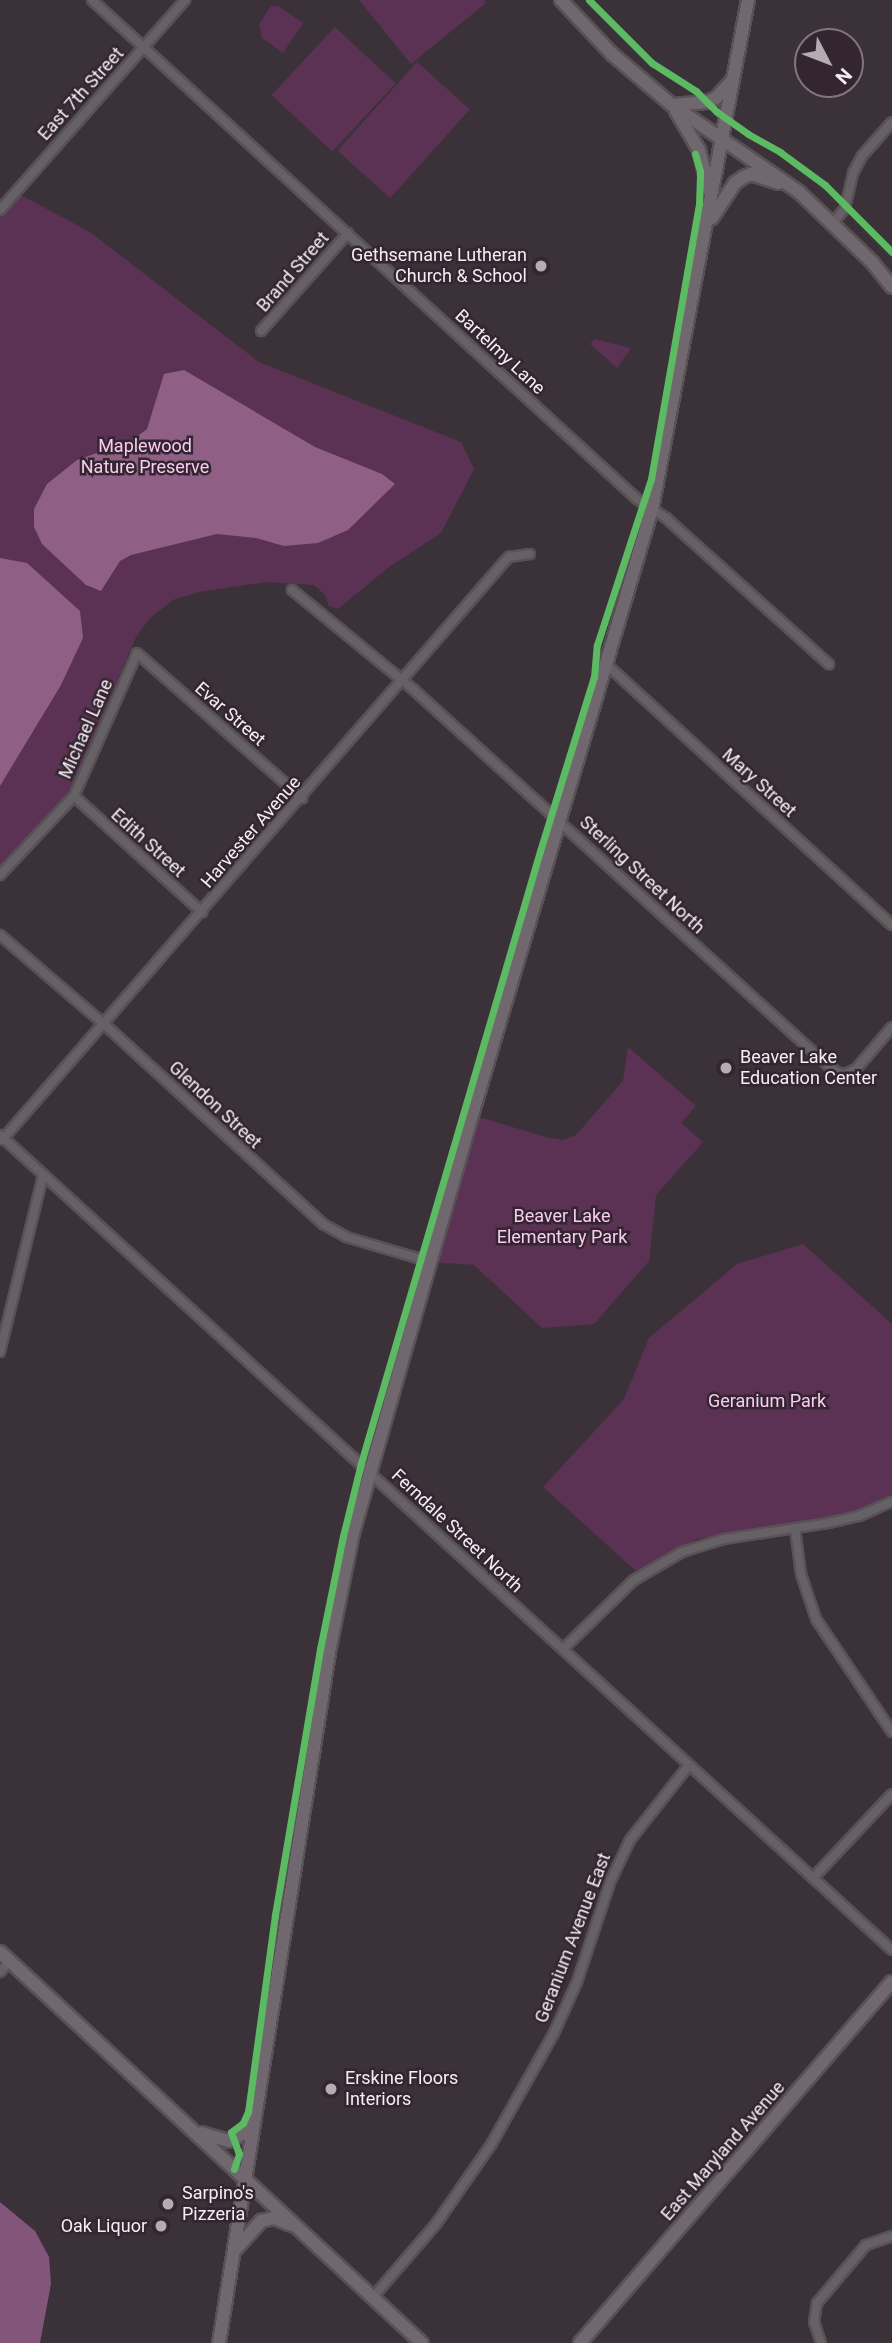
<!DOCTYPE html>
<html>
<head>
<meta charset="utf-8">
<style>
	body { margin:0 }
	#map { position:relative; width:892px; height:2343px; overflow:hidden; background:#3a3238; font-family:Roboto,sans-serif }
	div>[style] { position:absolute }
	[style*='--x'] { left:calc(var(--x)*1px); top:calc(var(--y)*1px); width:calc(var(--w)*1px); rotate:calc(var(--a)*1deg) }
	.green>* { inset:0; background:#5b3254; transform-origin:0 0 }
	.forest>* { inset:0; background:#83557a }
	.water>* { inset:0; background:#8f5f85 }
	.roads { filter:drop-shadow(2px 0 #585156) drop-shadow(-2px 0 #585156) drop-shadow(0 2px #585156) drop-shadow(0 -2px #585156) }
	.street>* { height:8px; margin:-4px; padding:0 4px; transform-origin:4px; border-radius:4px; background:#666165 }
	.secondary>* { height:12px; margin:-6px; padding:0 6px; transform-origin:6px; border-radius:6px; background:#70686e }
	.cycleway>* { height:7px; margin:-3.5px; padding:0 3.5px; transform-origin:3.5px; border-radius:3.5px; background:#5cba63 }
	.dots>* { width:19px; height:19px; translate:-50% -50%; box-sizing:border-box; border:4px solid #332630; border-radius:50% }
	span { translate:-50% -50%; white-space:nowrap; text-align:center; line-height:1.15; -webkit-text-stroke:5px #332630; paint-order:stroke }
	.street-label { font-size:18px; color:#f6edf4 }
	.poi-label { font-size:18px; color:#f6edf4 }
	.right { translate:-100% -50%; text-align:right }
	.left { translate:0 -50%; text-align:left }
	.park-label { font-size:18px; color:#fbcbf1 }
	.north { position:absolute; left:794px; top:28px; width:70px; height:70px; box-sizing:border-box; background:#332630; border:2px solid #81767e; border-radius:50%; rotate:132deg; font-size:19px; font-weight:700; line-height:28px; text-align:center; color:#f6edf4 }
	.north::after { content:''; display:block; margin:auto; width:24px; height:32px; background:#b4acb2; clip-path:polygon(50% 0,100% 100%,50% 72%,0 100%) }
</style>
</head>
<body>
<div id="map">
	<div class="green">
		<i style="clip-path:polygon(359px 0,484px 0,486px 3px,411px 64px)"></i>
		<i style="clip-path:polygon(271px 6px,278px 6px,303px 23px,283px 53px,262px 38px,259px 24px)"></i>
		<i style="left:335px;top:27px;width:83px;height:93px;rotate:43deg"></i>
		<i style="left:417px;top:62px;width:71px;height:119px;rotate:42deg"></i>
		<i style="clip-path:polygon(15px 192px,90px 232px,259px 362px,461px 442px,474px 469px,441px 533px,389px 567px,338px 609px,329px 606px,325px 595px,314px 585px,267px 582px,199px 592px,173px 600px,150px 618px,136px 637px,69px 792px,0 867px,0 214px)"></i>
		<i style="clip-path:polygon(595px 339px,631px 348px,617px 368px,590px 344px)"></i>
		<i style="clip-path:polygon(628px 1047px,696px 1106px,681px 1123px,703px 1142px,656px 1195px,649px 1261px,594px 1324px,542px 1328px,474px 1265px,431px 1262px,472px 1115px,546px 1137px,563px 1140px,576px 1135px,623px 1081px)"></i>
		<i style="clip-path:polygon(803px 1244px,892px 1324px,892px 1494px,857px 1512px,698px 1539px,636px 1571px,543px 1487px,624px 1399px,649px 1338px,737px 1264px)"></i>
	</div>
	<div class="forest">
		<i style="clip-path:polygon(0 2202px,35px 2231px,49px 2257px,51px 2284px,40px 2343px,0 2343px)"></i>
	</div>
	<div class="water">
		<i style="clip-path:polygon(184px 370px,315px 447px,382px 474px,395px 484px,348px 530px,318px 543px,284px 546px,256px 538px,217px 534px,131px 555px,120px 561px,101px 591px,86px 585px,42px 544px,34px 527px,34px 509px,47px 484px,77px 460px,131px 441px,147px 429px,164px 374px)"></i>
		<i style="clip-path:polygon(0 558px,27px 563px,80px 611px,83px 638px,61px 685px,0 786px)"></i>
	</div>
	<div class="roads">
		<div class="street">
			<i style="--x:92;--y:0;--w:739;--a:42.48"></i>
			<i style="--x:637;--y:499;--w:35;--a:33"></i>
			<i style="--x:666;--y:518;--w:219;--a:41.9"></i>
			<i style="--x:0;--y:210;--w:280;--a:-48.6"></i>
			<i style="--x:833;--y:223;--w:19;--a:-51"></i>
			<i style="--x:845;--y:208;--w:36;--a:-77"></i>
			<i style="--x:853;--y:173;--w:19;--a:-62"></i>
			<i style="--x:862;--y:156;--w:45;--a:-48.6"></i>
			<i style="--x:261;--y:331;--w:131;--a:-48.4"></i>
			<i style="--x:292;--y:590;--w:158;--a:39.3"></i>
			<i style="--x:414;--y:690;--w:564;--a:42.2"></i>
			<i style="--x:832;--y:1069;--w:13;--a:29"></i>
			<i style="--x:843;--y:1075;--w:14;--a:-25"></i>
			<i style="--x:856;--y:1069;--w:55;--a:-49.4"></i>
			<i style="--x:606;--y:664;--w:387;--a:42.4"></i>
			<i style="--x:74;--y:796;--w:173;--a:42.2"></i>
			<i style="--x:0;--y:875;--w:108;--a:-46.9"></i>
			<i style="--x:74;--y:796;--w:156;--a:-66.2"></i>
			<i style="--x:137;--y:653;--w:220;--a:41.3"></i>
			<i style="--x:0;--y:935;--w:137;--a:40.6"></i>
			<i style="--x:104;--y:1024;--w:297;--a:42.4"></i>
			<i style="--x:323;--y:1224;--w:26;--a:29"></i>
			<i style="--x:346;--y:1237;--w:89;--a:16.4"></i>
			<i style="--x:0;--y:1135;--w:1208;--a:42.42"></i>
			<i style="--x:2;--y:1140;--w:767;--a:-49.02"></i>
			<i style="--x:505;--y:561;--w:6;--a:-45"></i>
			<i style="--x:509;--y:557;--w:21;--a:-8"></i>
			<i style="--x:0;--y:1352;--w:182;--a:-76.3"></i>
			<i style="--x:795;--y:1528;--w:46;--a:82.6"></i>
			<i style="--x:801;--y:1574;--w:47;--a:71.6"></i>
			<i style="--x:816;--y:1619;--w:136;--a:56.1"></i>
			<i style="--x:563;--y:1649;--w:99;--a:-44.2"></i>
			<i style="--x:634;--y:1580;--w:56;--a:-30.3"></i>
			<i style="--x:682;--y:1552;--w:44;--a:-17.2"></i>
			<i style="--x:724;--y:1539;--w:105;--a:-8.7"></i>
			<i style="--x:828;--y:1523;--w:32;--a:-13"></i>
			<i style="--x:859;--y:1516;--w:36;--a:-24"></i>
			<i style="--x:813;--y:1878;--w:115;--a:-46.8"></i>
			<i style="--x:0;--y:1972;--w:15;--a:-48"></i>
			<i style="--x:373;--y:2297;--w:96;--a:-49.2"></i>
			<i style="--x:436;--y:2224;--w:98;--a:-55.3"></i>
			<i style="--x:492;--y:2143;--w:126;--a:-60.6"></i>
			<i style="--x:554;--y:2033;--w:56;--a:-65.7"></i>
			<i style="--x:577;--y:1982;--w:108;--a:-71.6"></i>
			<i style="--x:611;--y:1880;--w:44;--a:-64.6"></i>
			<i style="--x:630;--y:1840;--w:95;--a:-51.8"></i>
			<i style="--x:821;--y:2343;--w:22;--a:-108"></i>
			<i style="--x:814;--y:2322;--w:19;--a:-81"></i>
			<i style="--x:817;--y:2303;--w:76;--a:-49.8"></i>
			<i style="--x:866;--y:2245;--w:28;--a:-19"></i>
		</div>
		<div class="secondary">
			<i style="--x:561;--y:0;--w:74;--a:46.6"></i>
			<i style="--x:612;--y:54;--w:79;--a:40.4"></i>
			<i style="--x:672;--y:105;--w:154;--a:34.4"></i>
			<i style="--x:799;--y:192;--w:101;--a:43.8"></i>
			<i style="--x:872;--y:262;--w:32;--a:51"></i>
			<i style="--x:672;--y:105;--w:35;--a:-5"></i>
			<i style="--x:707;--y:102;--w:10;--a:-24"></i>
			<i style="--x:716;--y:98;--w:25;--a:-47"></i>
			<i style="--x:676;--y:111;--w:45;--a:59.5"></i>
			<i style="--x:699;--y:150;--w:41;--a:76"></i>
			<i style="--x:712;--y:218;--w:42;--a:-56.7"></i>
			<i style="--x:735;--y:183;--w:11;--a:-34"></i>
			<i style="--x:744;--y:177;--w:8;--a:-23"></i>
			<i style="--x:751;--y:174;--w:29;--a:18"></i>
			<i style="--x:0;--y:1952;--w:575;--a:42.82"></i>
			<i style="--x:201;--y:2133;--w:29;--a:16"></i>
			<i style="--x:229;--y:2141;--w:16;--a:-27"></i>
			<i style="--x:243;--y:2134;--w:17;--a:-50"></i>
			<i style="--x:236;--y:2249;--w:38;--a:-48"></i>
			<i style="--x:261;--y:2221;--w:13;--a:-13"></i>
			<i style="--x:274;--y:2218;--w:18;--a:22"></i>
			<i style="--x:219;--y:2343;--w:705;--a:-80.94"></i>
			<i style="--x:330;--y:1647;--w:116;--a:-78.6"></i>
			<i style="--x:353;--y:1533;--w:435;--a:-74.1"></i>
			<i style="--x:472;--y:1115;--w:632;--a:-73.46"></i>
			<i style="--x:652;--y:509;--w:518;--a:-79.32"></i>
			<i style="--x:580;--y:2343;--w:477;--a:-49.2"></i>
		</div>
	</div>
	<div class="cycleway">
		<i style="--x:589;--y:0;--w:89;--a:45"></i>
		<i style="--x:652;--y:63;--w:52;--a:32.5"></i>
		<i style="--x:696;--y:91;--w:30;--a:45"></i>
		<i style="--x:717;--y:112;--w:38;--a:35"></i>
		<i style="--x:748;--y:134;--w:37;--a:29"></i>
		<i style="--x:780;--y:152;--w:56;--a:36.3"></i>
		<i style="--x:825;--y:185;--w:95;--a:45"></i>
		<i style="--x:234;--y:2169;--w:16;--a:-72"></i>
		<i style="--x:239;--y:2154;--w:23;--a:-110"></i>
		<i style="--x:231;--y:2132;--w:15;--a:-37"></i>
		<i style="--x:243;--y:2123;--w:12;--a:-66"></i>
		<i style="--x:248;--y:2112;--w:199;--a:-82.2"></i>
		<i style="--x:275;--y:1915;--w:270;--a:-80.4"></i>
		<i style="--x:320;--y:1649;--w:115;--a:-78.5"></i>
		<i style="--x:343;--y:1536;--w:75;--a:-76.1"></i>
		<i style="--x:361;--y:1463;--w:638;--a:-73.7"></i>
		<i style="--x:540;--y:851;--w:182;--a:-72.8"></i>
		<i style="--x:594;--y:677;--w:32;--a:-85"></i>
		<i style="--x:597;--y:645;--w:175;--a:-72"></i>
		<i style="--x:651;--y:479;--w:279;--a:-80.1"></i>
		<i style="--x:699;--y:204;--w:33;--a:-88"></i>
		<i style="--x:700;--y:171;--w:18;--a:-106"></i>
	</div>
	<div class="dots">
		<i style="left:541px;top:266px;background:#b4acb2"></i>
		<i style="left:726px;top:1068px;background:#b4acb2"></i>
		<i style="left:331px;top:2089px;background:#b4acb2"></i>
		<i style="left:168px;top:2204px;background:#b4acb2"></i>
		<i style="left:161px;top:2226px;background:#b4acb2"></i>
	</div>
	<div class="street-label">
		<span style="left:81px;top:94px;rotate:-48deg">East 7th Street</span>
		<span style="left:293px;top:272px;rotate:-49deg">Brand Street</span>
		<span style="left:500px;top:352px;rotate:43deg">Bartelmy Lane</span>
		<span style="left:230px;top:714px;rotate:41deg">Evar Street</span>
		<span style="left:86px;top:729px;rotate:-66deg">Michael Lane</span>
		<span style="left:759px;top:783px;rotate:42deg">Mary Street</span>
		<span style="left:251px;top:832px;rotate:-49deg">Harvester Avenue</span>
		<span style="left:148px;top:843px;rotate:42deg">Edith Street</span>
		<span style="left:642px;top:875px;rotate:43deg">Sterling Street North</span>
		<span style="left:215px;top:1105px;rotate:43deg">Glendon Street</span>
		<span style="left:457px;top:1531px;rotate:43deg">Ferndale Street North</span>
		<span style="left:573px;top:1938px;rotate:-69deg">Geranium Avenue East</span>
		<span style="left:723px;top:2151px;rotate:-49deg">East Maryland Avenue</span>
	</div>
	<div class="poi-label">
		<span class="right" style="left:527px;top:266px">Gethsemane Lutheran<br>Church &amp; School</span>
		<span class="left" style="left:740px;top:1068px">Beaver Lake<br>Education Center</span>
		<span class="left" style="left:345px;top:2089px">Erskine Floors<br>Interiors</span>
		<span class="left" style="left:182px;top:2204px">Sarpino's<br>Pizzeria</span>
		<span class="right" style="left:147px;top:2226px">Oak Liquor</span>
	</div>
	<div class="park-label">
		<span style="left:145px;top:457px">Maplewood<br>Nature Preserve</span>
		<span style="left:562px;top:1227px">Beaver Lake<br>Elementary Park</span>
		<span style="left:767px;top:1401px">Geranium Park</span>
	</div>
	<div class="north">N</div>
</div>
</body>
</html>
